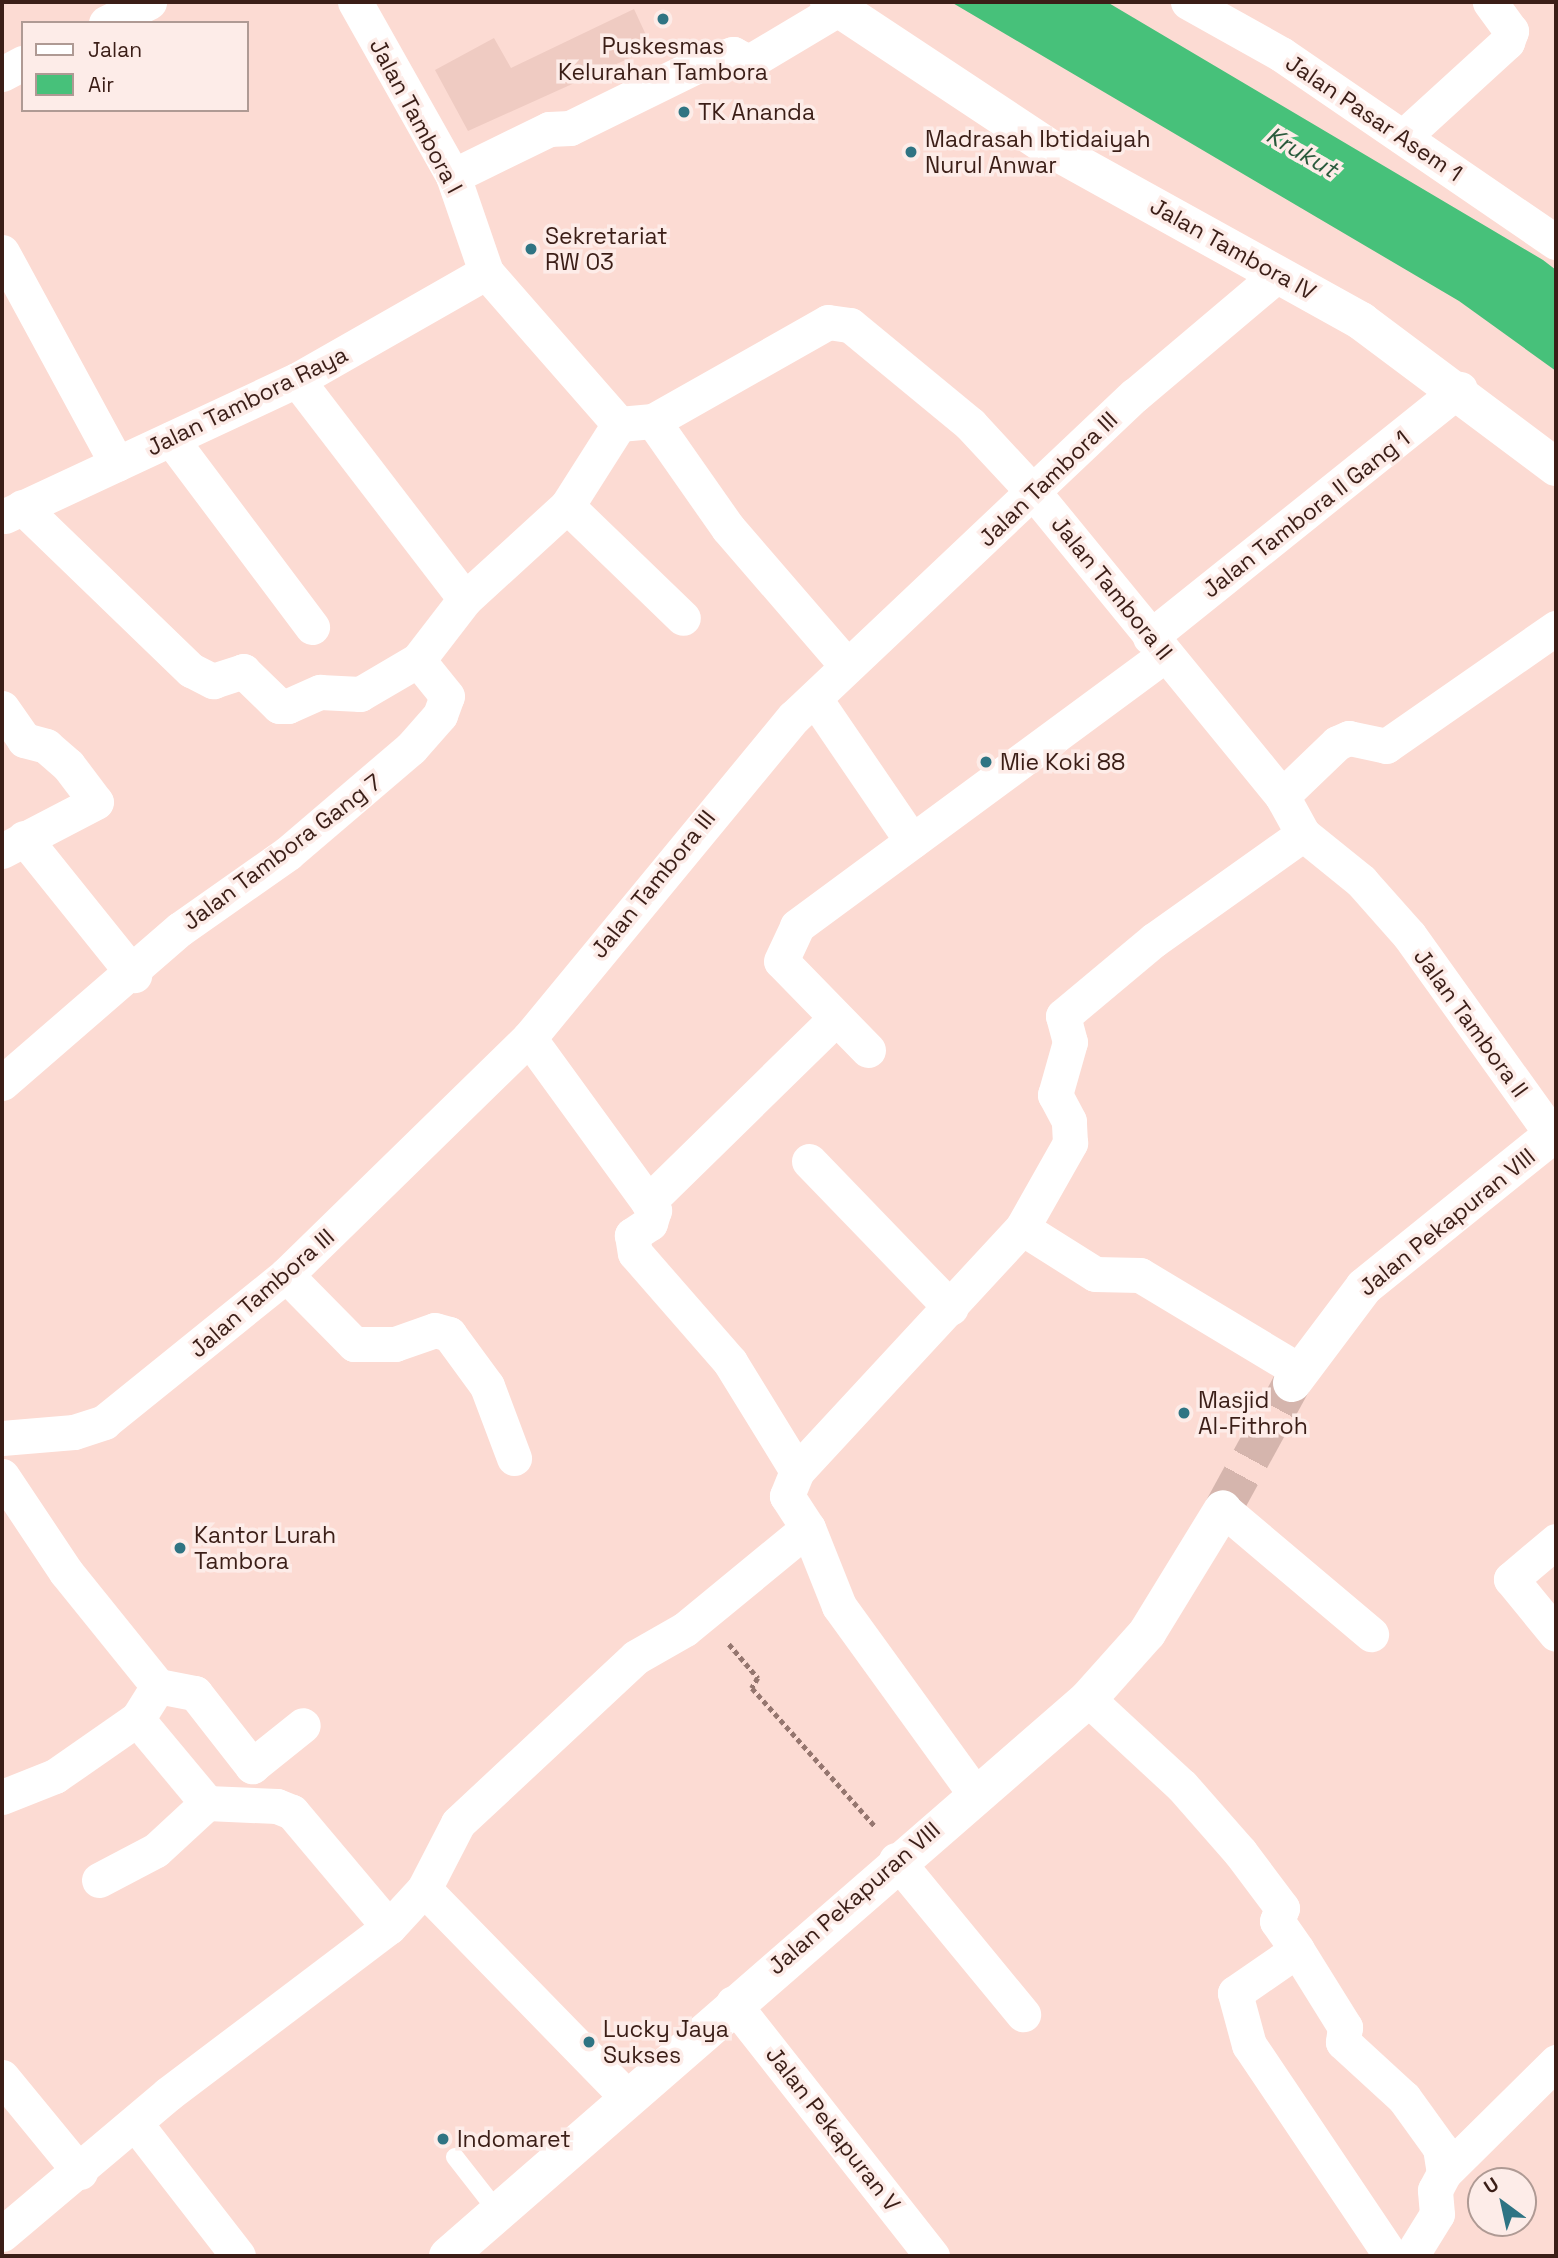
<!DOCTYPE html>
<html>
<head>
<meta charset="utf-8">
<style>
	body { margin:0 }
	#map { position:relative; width:1558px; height:2258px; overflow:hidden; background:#fcdbd3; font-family:"Space Grotesk",sans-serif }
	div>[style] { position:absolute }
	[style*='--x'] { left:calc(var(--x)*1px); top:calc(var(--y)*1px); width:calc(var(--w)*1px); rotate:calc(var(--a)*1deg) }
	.built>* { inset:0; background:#efcbc2 }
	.water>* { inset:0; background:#47c17a }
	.secondary-tunnel>* { height:38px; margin-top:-19px; transform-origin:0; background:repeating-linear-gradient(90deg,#d5b5ad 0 38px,transparent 0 57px) }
	.path>* { height:4.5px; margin-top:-2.25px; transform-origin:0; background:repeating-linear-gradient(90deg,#95766f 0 5px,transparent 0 8.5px) }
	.lane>* { height:18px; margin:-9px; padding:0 9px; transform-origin:9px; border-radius:9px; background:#fff }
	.street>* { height:35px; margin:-17.5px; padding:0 17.5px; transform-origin:17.5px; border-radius:17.5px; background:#fff }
	.secondary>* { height:38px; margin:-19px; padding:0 19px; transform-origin:19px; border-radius:19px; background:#fff }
	.dots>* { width:19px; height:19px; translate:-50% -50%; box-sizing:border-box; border:4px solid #fdece8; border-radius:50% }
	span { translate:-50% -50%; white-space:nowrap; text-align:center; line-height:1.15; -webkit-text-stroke:7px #fdece8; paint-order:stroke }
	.poi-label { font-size:23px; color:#3b1e17 }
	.left { translate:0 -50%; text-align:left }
	.street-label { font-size:23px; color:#3b1e17 }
	.water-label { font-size:24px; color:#2a5a3c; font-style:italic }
	.frame { position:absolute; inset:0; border:4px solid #3b1e17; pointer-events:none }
	.legend { position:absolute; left:21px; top:21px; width:228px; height:91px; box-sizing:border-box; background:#fdece8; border:2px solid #af9a94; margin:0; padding:9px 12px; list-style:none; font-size:21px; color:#3b1e17 }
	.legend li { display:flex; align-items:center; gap:14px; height:35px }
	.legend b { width:35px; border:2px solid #af9a94 }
	.north { position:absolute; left:1467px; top:2167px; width:70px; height:70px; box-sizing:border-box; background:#fdece8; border:2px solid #af9a94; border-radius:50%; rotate:327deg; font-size:19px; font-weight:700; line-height:28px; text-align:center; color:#3b1e17 }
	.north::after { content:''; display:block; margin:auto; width:24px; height:32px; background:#2f7483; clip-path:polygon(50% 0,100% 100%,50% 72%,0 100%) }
</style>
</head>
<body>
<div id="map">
	<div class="built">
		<i style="clip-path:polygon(634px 9px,652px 48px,468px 131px,435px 70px,494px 38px,511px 68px)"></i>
	</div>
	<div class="water">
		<i style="clip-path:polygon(951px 2px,1107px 2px,1543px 260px,1556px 270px,1556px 371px,1459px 301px)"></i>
	</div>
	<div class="secondary-tunnel">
		<i style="--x:1223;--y:1509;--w:144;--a:-61.3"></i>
	</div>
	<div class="path">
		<i style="--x:729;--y:1644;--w:45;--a:49.5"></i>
		<i style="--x:758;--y:1678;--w:12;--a:121"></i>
		<i style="--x:752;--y:1688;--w:186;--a:48.3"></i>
	</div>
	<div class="lane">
		<i style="--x:455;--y:2157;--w:70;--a:52"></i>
	</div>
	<div class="street">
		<i style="--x:355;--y:2;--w:200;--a:60.6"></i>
		<i style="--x:453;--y:176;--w:102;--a:71"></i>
		<i style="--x:486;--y:272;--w:202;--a:48.8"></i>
		<i style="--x:1188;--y:2;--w:107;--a:29.2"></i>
		<i style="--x:1281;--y:54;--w:333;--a:34.4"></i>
		<i style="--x:106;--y:23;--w:48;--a:-26"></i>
		<i style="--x:2;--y:74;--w:24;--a:-28"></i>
		<i style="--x:1403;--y:137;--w:141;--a:-42.4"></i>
		<i style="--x:1507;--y:42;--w:12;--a:-70"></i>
		<i style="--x:1511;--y:31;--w:36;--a:-126"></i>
		<i style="--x:453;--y:176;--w:107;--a:-26.1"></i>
		<i style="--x:549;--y:129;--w:21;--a:-3"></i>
		<i style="--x:570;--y:128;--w:140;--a:-26.2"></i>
		<i style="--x:696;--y:66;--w:39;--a:-18"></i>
		<i style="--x:733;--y:54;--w:18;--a:27"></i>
		<i style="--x:749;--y:62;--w:104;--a:-30.8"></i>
		<i style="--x:2;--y:252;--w:241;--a:61.5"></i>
		<i style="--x:297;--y:380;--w:276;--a:52.5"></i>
		<i style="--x:653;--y:421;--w:131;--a:55"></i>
		<i style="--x:728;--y:528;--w:182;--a:49.2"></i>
		<i style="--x:619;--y:424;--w:34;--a:-5"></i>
		<i style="--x:653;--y:421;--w:201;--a:-29.5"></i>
		<i style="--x:828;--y:322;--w:22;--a:8"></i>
		<i style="--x:850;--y:325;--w:156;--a:39.5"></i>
		<i style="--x:970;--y:424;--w:96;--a:47.1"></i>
		<i style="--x:1035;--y:494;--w:390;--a:50.7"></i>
		<i style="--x:1282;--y:796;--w:43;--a:61.1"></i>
		<i style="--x:1303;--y:834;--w:75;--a:39"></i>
		<i style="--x:1361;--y:881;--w:72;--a:48.4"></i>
		<i style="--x:1409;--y:935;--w:246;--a:54.4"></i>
		<i style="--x:171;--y:439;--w:235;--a:53.1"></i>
		<i style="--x:567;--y:506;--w:161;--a:44"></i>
		<i style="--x:22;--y:507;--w:235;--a:44"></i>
		<i style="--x:191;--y:670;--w:25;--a:27"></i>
		<i style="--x:213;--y:681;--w:32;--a:-18"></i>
		<i style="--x:243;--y:671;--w:50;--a:44.2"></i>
		<i style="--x:279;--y:706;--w:9;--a:0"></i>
		<i style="--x:288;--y:706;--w:35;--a:-24"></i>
		<i style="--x:320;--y:692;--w:40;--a:2.9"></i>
		<i style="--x:360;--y:694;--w:67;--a:-30.4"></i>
		<i style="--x:418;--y:660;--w:77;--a:-52.4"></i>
		<i style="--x:465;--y:599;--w:138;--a:-42.4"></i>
		<i style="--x:567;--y:506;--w:97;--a:-57.6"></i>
		<i style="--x:5;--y:516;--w:322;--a:-25"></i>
		<i style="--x:297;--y:380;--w:218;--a:-29.7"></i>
		<i style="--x:1150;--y:637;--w:397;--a:-38.7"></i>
		<i style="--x:815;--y:699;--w:172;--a:55.7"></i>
		<i style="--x:2;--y:708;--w:39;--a:55"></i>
		<i style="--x:24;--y:740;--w:23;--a:15"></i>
		<i style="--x:46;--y:746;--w:29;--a:41"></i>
		<i style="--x:68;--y:765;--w:46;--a:52.9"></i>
		<i style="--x:96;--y:802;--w:106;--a:152.5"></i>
		<i style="--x:1282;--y:796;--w:76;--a:-43.9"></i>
		<i style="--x:1337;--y:743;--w:13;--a:-23"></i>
		<i style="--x:1349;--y:738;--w:38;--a:12"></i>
		<i style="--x:1386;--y:746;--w:207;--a:-34.8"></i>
		<i style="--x:24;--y:838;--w:176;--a:51.2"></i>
		<i style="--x:529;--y:1038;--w:213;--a:54"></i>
		<i style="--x:654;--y:1210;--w:14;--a:107"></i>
		<i style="--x:650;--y:1223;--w:22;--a:146"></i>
		<i style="--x:632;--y:1235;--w:18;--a:81"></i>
		<i style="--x:635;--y:1253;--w:145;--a:48.9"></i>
		<i style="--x:730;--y:1362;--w:128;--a:58.4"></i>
		<i style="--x:797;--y:1471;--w:27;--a:112"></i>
		<i style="--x:787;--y:1496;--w:38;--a:57"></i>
		<i style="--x:808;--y:1528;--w:84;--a:68.3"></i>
		<i style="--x:839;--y:1606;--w:233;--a:54.1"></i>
		<i style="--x:868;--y:1050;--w:124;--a:-134.3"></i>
		<i style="--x:781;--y:961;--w:38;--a:-65"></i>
		<i style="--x:797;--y:926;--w:458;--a:-36.4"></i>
		<i style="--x:2;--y:1083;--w:235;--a:-40.9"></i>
		<i style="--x:180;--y:929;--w:132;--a:-35.1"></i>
		<i style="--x:288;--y:853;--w:162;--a:-40.5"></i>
		<i style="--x:411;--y:748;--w:44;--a:-48.7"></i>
		<i style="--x:440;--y:715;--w:20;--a:-70"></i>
		<i style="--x:447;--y:696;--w:46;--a:-128.9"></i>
		<i style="--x:809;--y:1161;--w:204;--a:46"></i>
		<i style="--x:648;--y:1202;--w:262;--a:-44.4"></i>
		<i style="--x:1022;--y:1228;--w:86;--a:32.2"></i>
		<i style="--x:1095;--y:1274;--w:45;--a:1.3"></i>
		<i style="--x:1140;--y:1275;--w:187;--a:31"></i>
		<i style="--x:286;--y:1275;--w:97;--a:45.4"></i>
		<i style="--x:354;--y:1344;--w:41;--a:0"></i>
		<i style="--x:395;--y:1344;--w:42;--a:-19.3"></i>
		<i style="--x:435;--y:1330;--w:15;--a:16"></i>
		<i style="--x:449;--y:1334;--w:64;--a:53.8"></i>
		<i style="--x:487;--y:1386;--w:77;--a:69.4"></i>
		<i style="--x:2;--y:1438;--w:72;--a:-4.8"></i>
		<i style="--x:74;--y:1432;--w:32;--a:-18"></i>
		<i style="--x:104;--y:1422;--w:234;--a:-38.9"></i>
		<i style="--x:286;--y:1275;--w:339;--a:-44.3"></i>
		<i style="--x:529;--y:1038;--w:416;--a:-50.5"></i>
		<i style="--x:794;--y:717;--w:469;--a:-43.4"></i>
		<i style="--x:1135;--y:395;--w:187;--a:-40.2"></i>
		<i style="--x:797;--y:1471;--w:331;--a:-47.2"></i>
		<i style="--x:1022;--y:1228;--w:98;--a:-60.5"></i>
		<i style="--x:1070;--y:1143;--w:22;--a:-93"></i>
		<i style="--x:1069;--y:1121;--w:30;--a:-118"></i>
		<i style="--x:1055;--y:1095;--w:55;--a:-74.2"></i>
		<i style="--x:1070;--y:1042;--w:27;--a:-105"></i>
		<i style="--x:1063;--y:1016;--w:119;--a:-39.9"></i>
		<i style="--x:1154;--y:940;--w:183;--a:-35.4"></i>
		<i style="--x:2;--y:1476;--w:115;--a:56.3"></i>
		<i style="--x:66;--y:1572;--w:146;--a:51.1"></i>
		<i style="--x:158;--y:1686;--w:39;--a:122"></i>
		<i style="--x:137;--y:1719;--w:109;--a:50.2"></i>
		<i style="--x:1223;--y:1509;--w:194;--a:40.2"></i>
		<i style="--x:1556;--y:1541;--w:59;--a:139.8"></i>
		<i style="--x:1511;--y:1579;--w:71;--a:50.7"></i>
		<i style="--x:158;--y:1686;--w:38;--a:11"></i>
		<i style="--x:195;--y:1693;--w:93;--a:52"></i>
		<i style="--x:252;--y:1766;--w:65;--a:-38.8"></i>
		<i style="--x:1088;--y:1699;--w:128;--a:42.8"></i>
		<i style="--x:1182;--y:1786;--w:88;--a:48.7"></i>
		<i style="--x:1240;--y:1852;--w:70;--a:53.1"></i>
		<i style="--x:1282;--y:1908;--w:14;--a:111"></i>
		<i style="--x:1277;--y:1921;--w:35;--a:55"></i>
		<i style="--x:2;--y:1797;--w:57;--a:-21.6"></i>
		<i style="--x:55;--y:1776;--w:100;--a:-34.8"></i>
		<i style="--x:896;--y:1860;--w:200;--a:50.5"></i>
		<i style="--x:99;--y:1880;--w:64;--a:-27.8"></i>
		<i style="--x:156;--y:1850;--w:69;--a:-42.7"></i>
		<i style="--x:207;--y:1803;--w:70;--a:2.5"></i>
		<i style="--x:277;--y:1806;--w:16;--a:22"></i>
		<i style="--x:292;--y:1812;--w:150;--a:49.9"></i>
		<i style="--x:424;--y:1889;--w:292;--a:45.7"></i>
		<i style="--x:733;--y:2003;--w:322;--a:51.8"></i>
		<i style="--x:2;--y:2077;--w:123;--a:50.6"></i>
		<i style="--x:135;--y:2123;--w:168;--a:52.2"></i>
		<i style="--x:2;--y:2234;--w:217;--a:-40.1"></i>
		<i style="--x:168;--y:2094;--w:277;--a:-37.1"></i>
		<i style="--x:389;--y:1927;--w:52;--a:-47.4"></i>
		<i style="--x:424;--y:1889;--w:74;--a:-62.7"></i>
		<i style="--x:458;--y:1823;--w:243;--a:-43"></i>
		<i style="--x:636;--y:1657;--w:56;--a:-29.7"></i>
		<i style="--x:685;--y:1629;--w:159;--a:-39.4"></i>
		<i style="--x:1391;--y:2256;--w:254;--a:-123.9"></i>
		<i style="--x:1249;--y:2045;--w:54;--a:-105.1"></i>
		<i style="--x:1235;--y:1993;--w:75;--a:-34.7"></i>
		<i style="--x:1297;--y:1950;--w:91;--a:58.1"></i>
		<i style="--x:1345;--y:2027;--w:15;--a:98"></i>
		<i style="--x:1343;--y:2042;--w:83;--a:42.6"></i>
		<i style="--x:1404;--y:2098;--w:62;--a:54.2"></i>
		<i style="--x:1440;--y:2148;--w:25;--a:81"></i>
		<i style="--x:1411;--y:2256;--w:49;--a:-58.2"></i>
		<i style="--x:1437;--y:2214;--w:24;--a:-95"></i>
		<i style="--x:1435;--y:2190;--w:19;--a:-62"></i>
		<i style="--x:1444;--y:2173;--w:158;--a:-44.7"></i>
	</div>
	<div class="secondary">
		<i style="--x:829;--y:2;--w:266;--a:33.5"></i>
		<i style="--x:1051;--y:149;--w:355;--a:29"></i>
		<i style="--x:1361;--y:321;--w:244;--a:36.8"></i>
		<i style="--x:1292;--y:1383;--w:120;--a:-53.1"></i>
		<i style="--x:1364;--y:1287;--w:247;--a:-38.9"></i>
		<i style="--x:448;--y:2256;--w:848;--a:-41.03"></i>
		<i style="--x:1088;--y:1699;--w:89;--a:-48.2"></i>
		<i style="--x:1147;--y:1633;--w:145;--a:-58.5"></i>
	</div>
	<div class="dots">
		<i style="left:663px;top:19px;background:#2f7483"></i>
		<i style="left:684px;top:112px;background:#2f7483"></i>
		<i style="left:911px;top:152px;background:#2f7483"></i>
		<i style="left:531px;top:249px;background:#2f7483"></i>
		<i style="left:986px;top:762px;background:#2f7483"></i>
		<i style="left:1184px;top:1413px;background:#2f7483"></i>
		<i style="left:180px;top:1548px;background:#2f7483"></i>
		<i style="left:589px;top:2042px;background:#2f7483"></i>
		<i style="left:443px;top:2139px;background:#2f7483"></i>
	</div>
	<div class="poi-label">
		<span style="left:663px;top:59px">Puskesmas<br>Kelurahan Tambora</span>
		<span class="left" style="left:698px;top:112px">TK Ananda</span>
		<span class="left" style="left:925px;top:152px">Madrasah Ibtidaiyah<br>Nurul Anwar</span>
		<span class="left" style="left:545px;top:249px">Sekretariat<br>RW 03</span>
		<span class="left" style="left:1000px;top:762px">Mie Koki 88</span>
		<span class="left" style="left:1198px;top:1413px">Masjid<br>Al-Fithroh</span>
		<span class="left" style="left:194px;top:1548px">Kantor Lurah<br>Tambora</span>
		<span class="left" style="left:603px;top:2042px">Lucky Jaya<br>Sukses</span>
		<span class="left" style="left:457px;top:2139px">Indomaret</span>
	</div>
	<div class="street-label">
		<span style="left:416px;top:116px;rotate:62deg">Jalan Tambora I</span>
		<span style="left:1374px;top:118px;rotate:34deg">Jalan Pasar Asem 1</span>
		<span style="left:1233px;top:249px;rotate:29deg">Jalan Tambora IV</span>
		<span style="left:247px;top:401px;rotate:-26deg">Jalan Tambora Raya</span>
		<span style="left:1048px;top:479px;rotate:-44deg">Jalan Tambora III</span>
		<span style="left:1306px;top:514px;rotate:-38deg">Jalan Tambora II Gang 1</span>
		<span style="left:1112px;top:588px;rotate:51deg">Jalan Tambora II</span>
		<span style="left:282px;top:852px;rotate:-37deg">Jalan Tambora Gang 7</span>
		<span style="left:653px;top:884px;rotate:-51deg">Jalan Tambora III</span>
		<span style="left:1471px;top:1023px;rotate:54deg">Jalan Tambora II</span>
		<span style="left:1447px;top:1222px;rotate:-39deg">Jalan Pekapuran VIII</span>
		<span style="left:262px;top:1293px;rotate:-41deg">Jalan Tambora III</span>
		<span style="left:854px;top:1898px;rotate:-41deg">Jalan Pekapuran VIII</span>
		<span style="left:833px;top:2129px;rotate:52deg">Jalan Pekapuran V</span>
	</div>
	<div class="water-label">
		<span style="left:1302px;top:152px;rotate:30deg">Krukut</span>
	</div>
	<div class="frame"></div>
	<ul class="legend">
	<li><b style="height:9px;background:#fff"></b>Jalan</li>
	<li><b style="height:19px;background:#47c17a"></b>Air</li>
	</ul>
	<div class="north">U</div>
</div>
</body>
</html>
